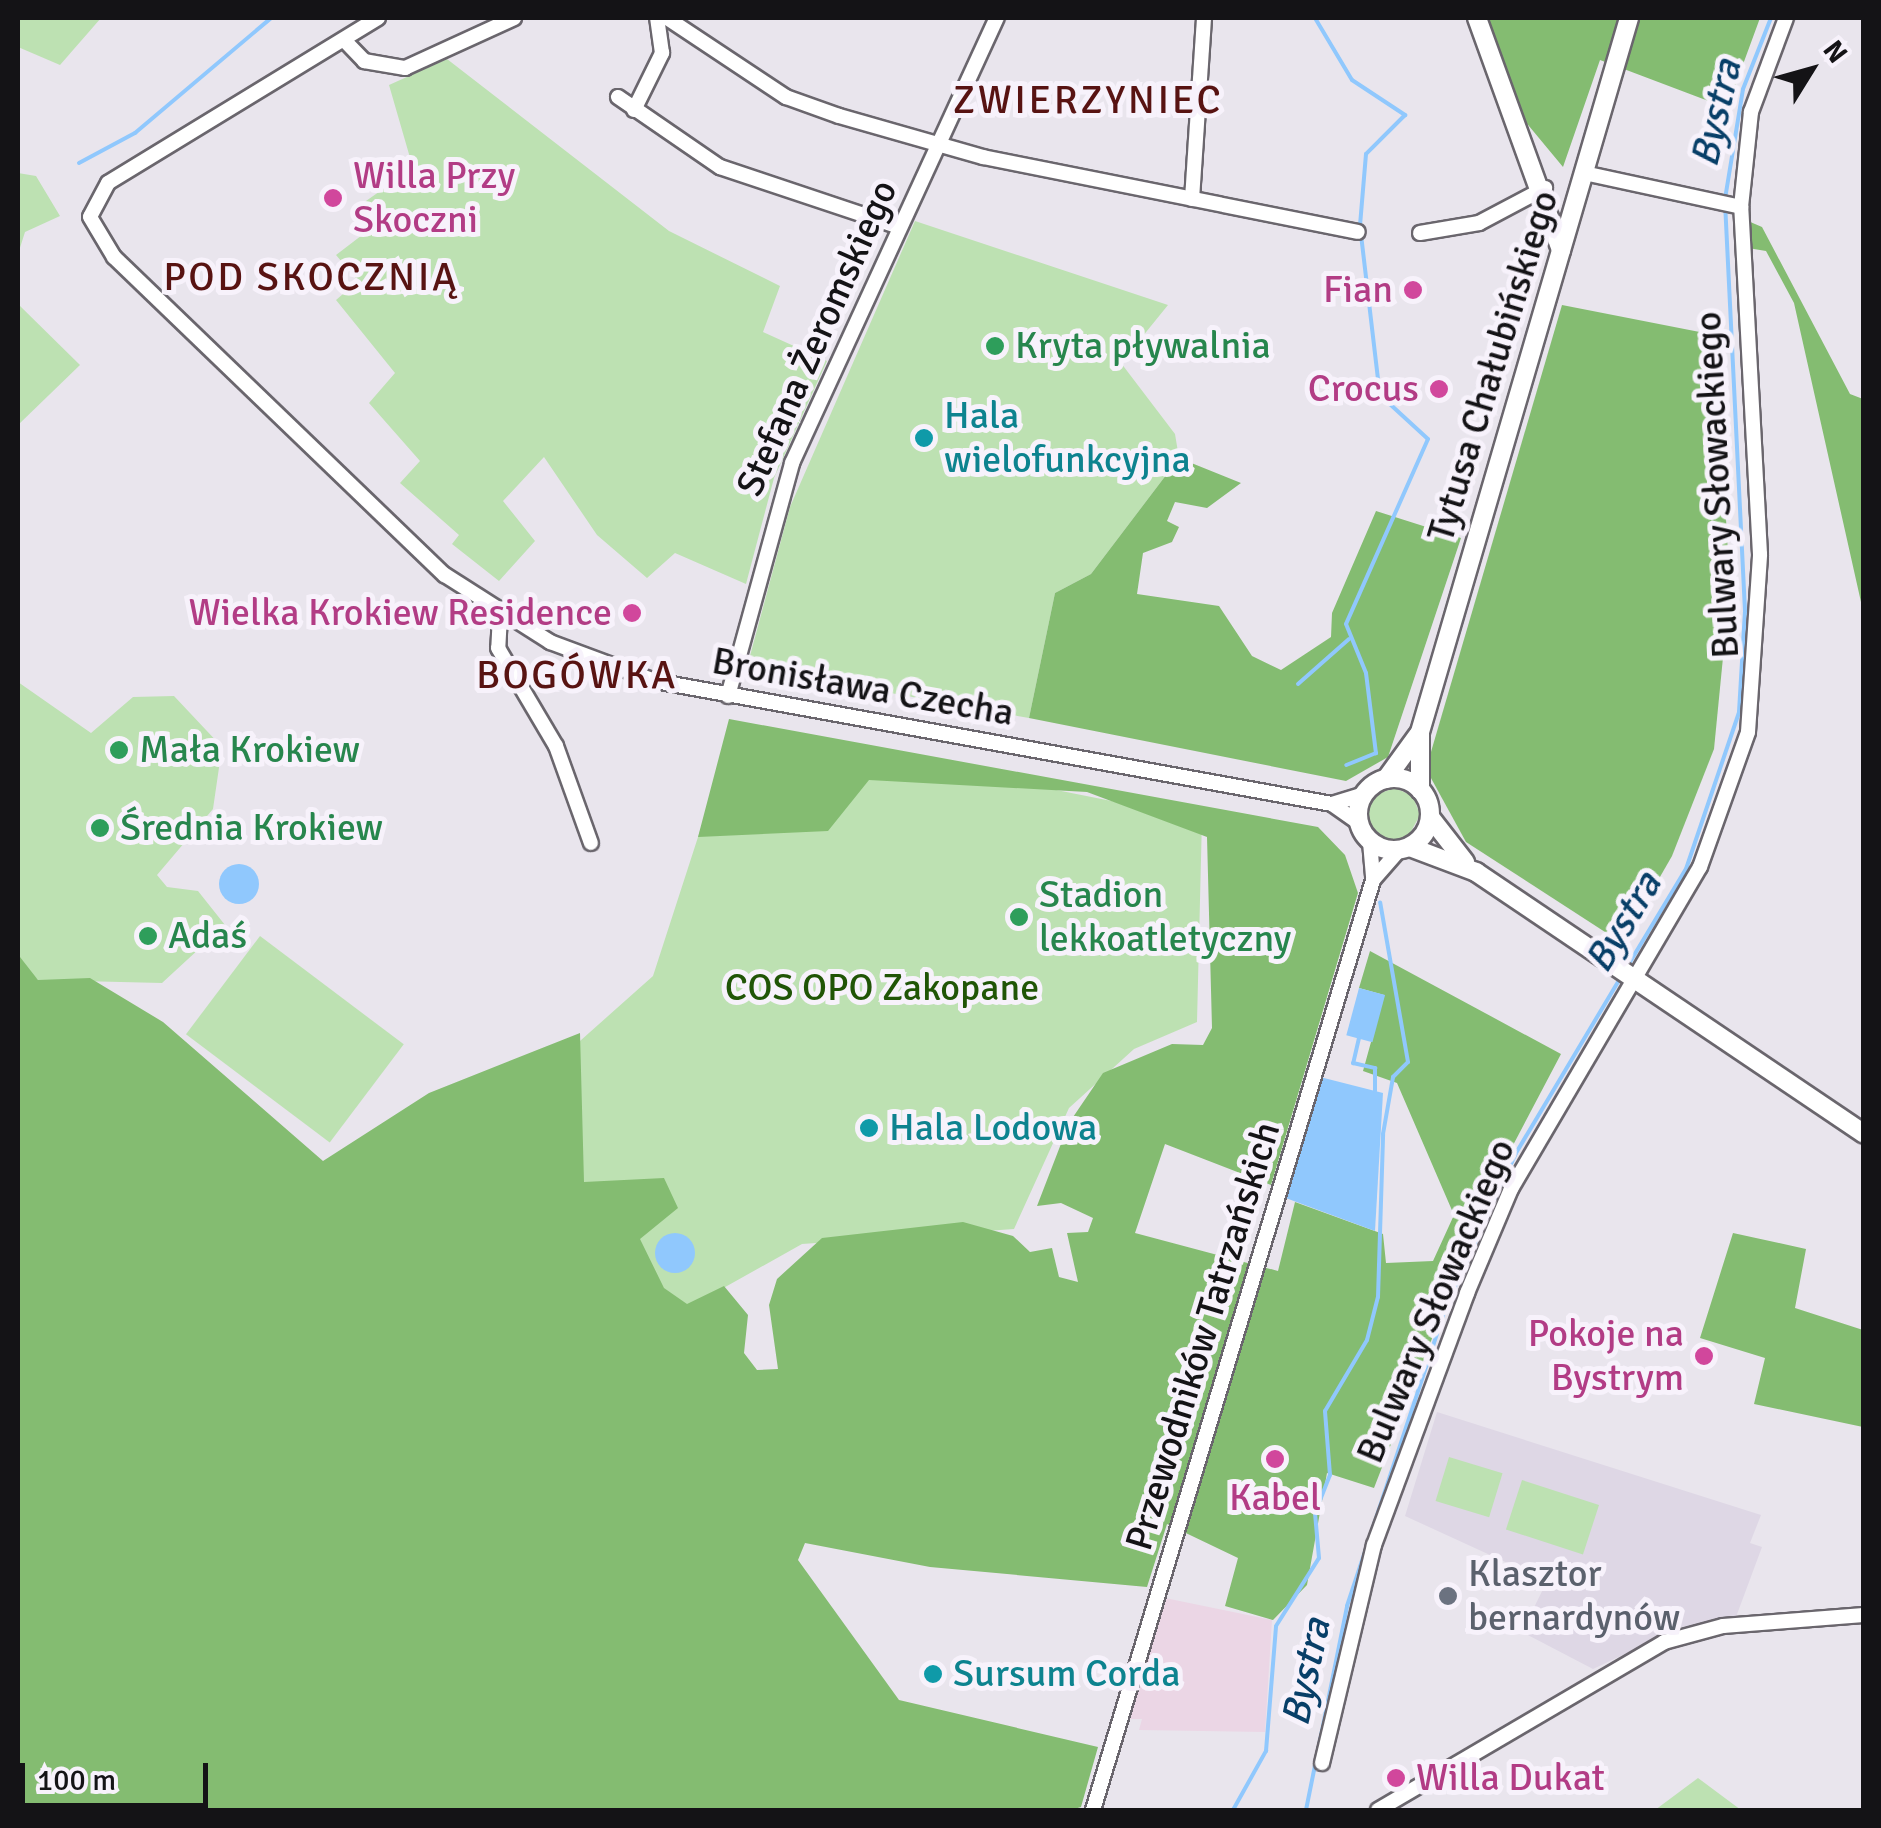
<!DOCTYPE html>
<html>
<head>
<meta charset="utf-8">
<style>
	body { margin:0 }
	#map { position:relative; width:1881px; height:1828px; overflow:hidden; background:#e9e5ed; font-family:Signika,sans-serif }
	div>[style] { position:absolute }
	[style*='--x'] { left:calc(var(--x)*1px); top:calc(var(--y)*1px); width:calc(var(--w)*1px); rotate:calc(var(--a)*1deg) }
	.commercial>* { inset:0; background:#ebd6e5 }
	.built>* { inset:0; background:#ded7e5 }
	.green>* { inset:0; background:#bde1b2; transform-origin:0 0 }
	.forest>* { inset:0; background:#84bc71 }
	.water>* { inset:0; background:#90c8fd; transform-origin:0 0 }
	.round { border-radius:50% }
	.stream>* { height:4px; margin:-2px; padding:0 2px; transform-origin:2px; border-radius:2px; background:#90c8fd }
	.roads { filter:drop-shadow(2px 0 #6a666d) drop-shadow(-2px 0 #6a666d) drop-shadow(0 2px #6a666d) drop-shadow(0 -2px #6a666d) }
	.minor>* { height:14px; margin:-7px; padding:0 7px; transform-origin:7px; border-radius:7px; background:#fff }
	.tertiary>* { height:18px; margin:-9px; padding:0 9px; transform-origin:9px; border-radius:9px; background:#fff }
	.tertiary>.ring { margin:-9px; padding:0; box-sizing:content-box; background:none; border:18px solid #fff; border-radius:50% }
	.dots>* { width:28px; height:28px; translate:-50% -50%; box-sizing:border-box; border:5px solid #f7f2fb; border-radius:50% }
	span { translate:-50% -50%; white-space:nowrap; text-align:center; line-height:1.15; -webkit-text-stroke:10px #f7f2fb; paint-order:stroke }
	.hotel-label { font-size:38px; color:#b23c85 }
	.left { translate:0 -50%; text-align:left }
	.right { translate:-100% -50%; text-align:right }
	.street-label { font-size:38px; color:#141316 }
	.leisure-label { font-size:38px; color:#27864d }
	.culture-label { font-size:38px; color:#0d838f }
	.park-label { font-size:38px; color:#205506 }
	.worship-label { font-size:38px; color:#5b616d }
	.neighbourhood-label { font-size:40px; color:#581312; letter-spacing:2.5px }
	.water-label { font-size:40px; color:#083f68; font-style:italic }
	.frame { position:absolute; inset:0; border:20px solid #141316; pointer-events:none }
	.north { position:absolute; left:1761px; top:20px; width:100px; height:100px; -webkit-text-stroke:8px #f7f2fb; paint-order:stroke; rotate:53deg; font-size:28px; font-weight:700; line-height:40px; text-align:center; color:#141316 }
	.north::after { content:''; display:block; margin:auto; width:35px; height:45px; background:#141316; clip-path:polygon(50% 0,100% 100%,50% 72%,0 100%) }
	.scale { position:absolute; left:20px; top:1763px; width:188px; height:45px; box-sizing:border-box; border:5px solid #141316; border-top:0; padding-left:12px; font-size:30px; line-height:35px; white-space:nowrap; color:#141316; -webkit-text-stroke:8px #f7f2fb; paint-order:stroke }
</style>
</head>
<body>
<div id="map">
	<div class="commercial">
		<i style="clip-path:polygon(1165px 1598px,1272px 1620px,1265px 1732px,1139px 1730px,1142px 1719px,1128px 1719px)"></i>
	</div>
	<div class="built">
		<i style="clip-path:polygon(1437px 1412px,1761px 1515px,1750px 1543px,1762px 1547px,1736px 1617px,1682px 1627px,1593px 1669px,1522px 1632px,1547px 1581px,1405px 1516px)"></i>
	</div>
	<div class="green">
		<i style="clip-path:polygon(18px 18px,101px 18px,60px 65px,18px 47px)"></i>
		<i style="clip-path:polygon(447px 59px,669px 231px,780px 286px,763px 332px,827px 361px,774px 478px,746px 584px,675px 553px,647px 578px,597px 535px,544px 457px,503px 501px,535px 541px,499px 581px,452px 544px,459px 535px,400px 483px,420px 461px,369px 403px,395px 373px,336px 300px,358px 281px,336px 255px,370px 229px,356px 208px,413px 168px,389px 85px)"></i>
		<i style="clip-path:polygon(18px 173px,36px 176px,60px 216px,25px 232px,18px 254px)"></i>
		<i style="clip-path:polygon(915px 221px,1168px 305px,1121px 363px,1175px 434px,1179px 458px,1091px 574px,1055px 593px,1029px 718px,747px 667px,790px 507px)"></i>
		<i style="clip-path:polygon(18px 304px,80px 365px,18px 425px)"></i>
		<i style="clip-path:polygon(18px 682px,91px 733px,133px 697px,174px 696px,222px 747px,213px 809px,157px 875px,167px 887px,198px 891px,225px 925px,162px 983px,38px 980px,18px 960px)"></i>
		<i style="clip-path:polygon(734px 726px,1202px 819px,1197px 1022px,1134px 1049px,1069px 1108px,1014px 1229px,802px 1244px,668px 1319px,577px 1199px,571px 1049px,653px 976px)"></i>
		<i style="clip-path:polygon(1395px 788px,1413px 796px,1420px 815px,1408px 837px,1388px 841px,1372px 830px,1367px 811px,1377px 794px)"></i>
		<i style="left:260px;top:936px;width:180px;height:123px;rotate:37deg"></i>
		<i style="left:1449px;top:1457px;width:56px;height:46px;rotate:17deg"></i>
		<i style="left:1522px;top:1480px;width:81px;height:52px;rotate:18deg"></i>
		<i style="clip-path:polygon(1698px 1778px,1741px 1810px,1655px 1810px)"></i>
	</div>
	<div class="forest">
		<i style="clip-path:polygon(1488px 18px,1760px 18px,1727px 108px,1600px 60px,1563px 167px,1524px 120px)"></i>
		<i style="clip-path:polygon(1748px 221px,1762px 227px,1850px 394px,1863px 399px,1863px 611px,1794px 303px,1766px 251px,1748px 248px)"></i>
		<i style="clip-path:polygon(1562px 305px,1715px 335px,1730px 586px,1714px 749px,1672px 856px,1622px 943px,1466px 842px,1426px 769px)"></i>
		<i style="clip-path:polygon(1179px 458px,1241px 483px,1207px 508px,1175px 502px,1167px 521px,1179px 527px,1172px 542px,1143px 553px,1137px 594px,1219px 606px,1252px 656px,1281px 670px,1331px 637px,1332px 613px,1376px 511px,1461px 538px,1388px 757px,1346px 781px,1029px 718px,1055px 593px,1091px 574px)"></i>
		<i style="clip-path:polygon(729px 719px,1318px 827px,1345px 855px,1358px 893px,1271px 1185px,1165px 1144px,1135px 1233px,1278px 1271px,1295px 1202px,1383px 1234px,1386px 1263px,1433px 1261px,1454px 1215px,1397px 1083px,1363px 1071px,1384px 995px,1359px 988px,1370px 951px,1561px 1054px,1490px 1189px,1374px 1488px,1327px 1473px,1307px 1585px,1273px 1620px,1225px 1606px,1238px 1558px,1167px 1524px,1147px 1587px,930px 1567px,805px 1543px,798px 1560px,899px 1700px,1098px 1747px,1081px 1807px,1071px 1810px,18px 1810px,20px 957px,38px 980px,90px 978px,163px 1022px,323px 1161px,429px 1093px,580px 1033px,584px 1182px,664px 1178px,678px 1208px,640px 1239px,664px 1288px,687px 1304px,724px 1286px,748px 1315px,744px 1353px,757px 1370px,778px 1369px,769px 1305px,777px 1279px,822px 1238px,963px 1222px,1013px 1236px,1030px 1252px,1052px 1248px,1059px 1277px,1078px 1282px,1067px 1233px,1088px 1232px,1093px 1218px,1061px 1203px,1037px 1206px,1069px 1123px,1103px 1073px,1172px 1044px,1203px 1045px,1212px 1028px,1207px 837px,1087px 792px,869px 780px,828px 831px,698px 837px)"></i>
		<i style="clip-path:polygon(1733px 1233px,1806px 1249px,1795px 1308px,1863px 1330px,1863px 1427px,1754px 1404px,1765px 1358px,1700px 1338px)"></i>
	</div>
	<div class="water">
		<i class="round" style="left:219px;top:864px;width:40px;height:40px"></i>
		<i style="left:1359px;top:988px;width:27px;height:49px;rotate:15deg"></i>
		<i style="clip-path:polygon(1320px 1077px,1383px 1093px,1375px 1231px,1283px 1197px)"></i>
		<i class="round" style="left:655px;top:1233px;width:40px;height:40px"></i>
	</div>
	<div class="stream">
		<i style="--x:1315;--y:18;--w:72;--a:59.2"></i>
		<i style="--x:1352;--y:80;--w:64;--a:33.4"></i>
		<i style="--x:1405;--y:115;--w:55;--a:135"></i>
		<i style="--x:1366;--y:154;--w:72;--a:94.8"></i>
		<i style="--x:1360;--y:226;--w:170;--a:83.3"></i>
		<i style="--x:1380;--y:395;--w:65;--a:42.5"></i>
		<i style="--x:1428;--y:439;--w:202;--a:113.9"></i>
		<i style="--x:1346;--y:624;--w:53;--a:67.8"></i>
		<i style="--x:1366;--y:673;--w:81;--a:82.9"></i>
		<i style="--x:1376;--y:753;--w:32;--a:158"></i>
		<i style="--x:79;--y:163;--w:64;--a:-28.2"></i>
		<i style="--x:135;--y:133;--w:178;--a:-40.2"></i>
		<i style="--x:1725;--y:199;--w:111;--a:-80.7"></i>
		<i style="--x:1743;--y:89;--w:76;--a:-68.5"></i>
		<i style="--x:1298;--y:684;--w:68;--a:-41.4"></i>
		<i style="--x:1627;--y:967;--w:114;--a:-59"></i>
		<i style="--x:1686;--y:869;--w:166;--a:-71.3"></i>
		<i style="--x:1739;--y:712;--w:101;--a:-86.6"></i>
		<i style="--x:1745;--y:611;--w:403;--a:-92.8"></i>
		<i style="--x:1359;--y:1038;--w:26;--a:103"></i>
		<i style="--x:1353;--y:1063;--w:23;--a:13"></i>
		<i style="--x:1375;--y:1068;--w:23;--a:90"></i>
		<i style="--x:1233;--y:1810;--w:68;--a:-60.8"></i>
		<i style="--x:1266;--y:1751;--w:125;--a:-85.4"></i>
		<i style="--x:1276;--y:1626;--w:80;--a:-57.7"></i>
		<i style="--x:1319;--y:1558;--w:45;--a:-95.1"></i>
		<i style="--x:1315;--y:1513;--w:41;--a:-68.5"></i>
		<i style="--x:1330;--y:1475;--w:64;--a:-94.5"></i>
		<i style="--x:1325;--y:1411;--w:82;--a:-59.4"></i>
		<i style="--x:1367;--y:1340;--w:44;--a:-75.7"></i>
		<i style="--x:1378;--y:1297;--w:163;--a:-88.2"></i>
		<i style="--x:1383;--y:1134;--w:58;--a:-80"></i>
		<i style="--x:1393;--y:1077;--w:21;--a:-45"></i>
		<i style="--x:1408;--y:1062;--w:162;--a:-99.9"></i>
		<i style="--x:1306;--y:1810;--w:208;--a:-78.6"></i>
		<i style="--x:1347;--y:1606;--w:316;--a:-71.7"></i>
		<i style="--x:1446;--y:1306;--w:168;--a:-65.4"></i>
		<i style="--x:1516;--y:1153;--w:207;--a:-59.2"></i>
	</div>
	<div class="roads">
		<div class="minor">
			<i style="--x:378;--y:18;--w:316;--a:148.6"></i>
			<i style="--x:108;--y:183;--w:38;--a:118"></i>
			<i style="--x:90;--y:217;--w:47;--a:59"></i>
			<i style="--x:114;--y:257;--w:459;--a:43.9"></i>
			<i style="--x:445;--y:575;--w:125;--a:32.5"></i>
			<i style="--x:550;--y:642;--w:112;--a:20.4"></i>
			<i style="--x:655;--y:681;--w:688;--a:10.3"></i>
			<i style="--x:1332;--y:804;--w:33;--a:35"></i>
			<i style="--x:667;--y:18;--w:143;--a:33.6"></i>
			<i style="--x:786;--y:97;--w:56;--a:19.7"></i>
			<i style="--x:839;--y:116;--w:150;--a:15.9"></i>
			<i style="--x:983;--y:157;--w:382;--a:11.3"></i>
			<i style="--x:345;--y:41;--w:28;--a:46"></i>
			<i style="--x:364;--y:61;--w:42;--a:9.7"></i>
			<i style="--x:405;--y:68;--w:120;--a:-24.6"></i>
			<i style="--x:618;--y:97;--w:124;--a:34.5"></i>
			<i style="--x:720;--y:167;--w:189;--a:18.5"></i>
			<i style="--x:634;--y:110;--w:64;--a:-63.8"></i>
			<i style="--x:662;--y:53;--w:35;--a:-98"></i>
			<i style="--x:1584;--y:173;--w:161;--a:12.2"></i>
			<i style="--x:1192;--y:199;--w:181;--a:-86.2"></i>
			<i style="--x:1420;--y:233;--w:60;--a:-9.6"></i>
			<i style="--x:1479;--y:223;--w:75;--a:-27.9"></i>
			<i style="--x:500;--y:615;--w:33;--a:93"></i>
			<i style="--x:498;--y:648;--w:114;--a:59.4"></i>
			<i style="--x:556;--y:746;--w:103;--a:70.2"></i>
			<i style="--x:728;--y:696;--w:242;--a:-74.6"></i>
			<i style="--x:792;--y:463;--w:490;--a:-65.3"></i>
			<i style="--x:1332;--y:804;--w:34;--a:-17"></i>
			<i style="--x:1370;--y:842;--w:38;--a:85"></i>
			<i style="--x:1322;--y:1763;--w:224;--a:-76.6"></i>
			<i style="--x:1374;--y:1545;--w:269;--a:-69.7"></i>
			<i style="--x:1467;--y:1293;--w:113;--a:-67.1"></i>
			<i style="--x:1511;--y:1189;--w:373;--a:-59.6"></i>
			<i style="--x:1700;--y:867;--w:143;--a:-70.4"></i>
			<i style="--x:1748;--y:732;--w:178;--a:-86.1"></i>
			<i style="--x:1760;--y:554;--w:348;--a:-93.1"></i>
			<i style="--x:1741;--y:207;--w:96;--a:-84"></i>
			<i style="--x:1751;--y:112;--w:100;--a:-69.6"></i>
			<i style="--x:1093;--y:1810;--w:971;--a:-73.24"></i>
			<i style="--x:1373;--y:880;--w:40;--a:-49"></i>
			<i style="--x:1378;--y:1810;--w:332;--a:-30.4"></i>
			<i style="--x:1664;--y:1642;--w:61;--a:-15.2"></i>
			<i style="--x:1723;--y:1626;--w:141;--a:-4.5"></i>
		</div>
		<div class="tertiary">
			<i style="--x:1477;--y:18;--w:247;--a:70.1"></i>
			<i class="ring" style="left:1358px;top:778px;width:54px;height:54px"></i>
			<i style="--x:1386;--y:779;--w:54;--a:-54"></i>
			<i style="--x:1420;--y:790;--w:58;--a:-90"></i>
			<i style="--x:1420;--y:732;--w:744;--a:-73.68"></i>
			<i style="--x:1430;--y:817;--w:57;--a:52.1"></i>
			<i style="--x:1410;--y:847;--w:71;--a:20.7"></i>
			<i style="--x:1476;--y:872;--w:468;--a:34"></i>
		</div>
	</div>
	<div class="dots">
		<i style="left:333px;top:198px;background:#d1479c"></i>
		<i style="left:1413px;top:290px;background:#d1479c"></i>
		<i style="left:995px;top:346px;background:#2e9e5b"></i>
		<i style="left:1439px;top:389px;background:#d1479c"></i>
		<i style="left:924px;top:438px;background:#0f9aa8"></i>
		<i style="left:632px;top:613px;background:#d1479c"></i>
		<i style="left:119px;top:750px;background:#2e9e5b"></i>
		<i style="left:100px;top:828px;background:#2e9e5b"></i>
		<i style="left:1019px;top:917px;background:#2e9e5b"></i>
		<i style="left:148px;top:936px;background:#2e9e5b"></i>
		<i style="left:869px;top:1128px;background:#0f9aa8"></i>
		<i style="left:1704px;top:1356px;background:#d1479c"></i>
		<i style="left:1275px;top:1459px;background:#d1479c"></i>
		<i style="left:1448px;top:1596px;background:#6b7280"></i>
		<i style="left:933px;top:1674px;background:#0f9aa8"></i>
		<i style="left:1396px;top:1778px;background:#d1479c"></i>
	</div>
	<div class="hotel-label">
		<span class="left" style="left:353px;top:198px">Willa Przy<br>Skoczni</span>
		<span class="right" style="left:1393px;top:290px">Fian</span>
		<span class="right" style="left:1419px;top:389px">Crocus</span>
		<span class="right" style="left:612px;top:613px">Wielka Krokiew Residence</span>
		<span class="right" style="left:1684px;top:1356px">Pokoje na<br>Bystrym</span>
		<span style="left:1275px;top:1498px">Kabel</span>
		<span class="left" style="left:1416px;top:1778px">Willa Dukat</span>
	</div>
	<div class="street-label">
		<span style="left:817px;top:338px;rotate:-66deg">Stefana Żeromskiego</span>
		<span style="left:1493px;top:366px;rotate:-73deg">Tytusa Chałubińskiego</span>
		<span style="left:1717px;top:485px;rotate:-93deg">Bulwary Słowackiego</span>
		<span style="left:863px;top:687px;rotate:10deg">Bronisława Czecha</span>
		<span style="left:1436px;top:1301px;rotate:-67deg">Bulwary Słowackiego</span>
		<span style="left:1203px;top:1336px;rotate:-73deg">Przewodników Tatrzańskich</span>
	</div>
	<div class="leisure-label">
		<span class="left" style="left:1015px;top:346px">Kryta pływalnia</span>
		<span class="left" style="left:139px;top:750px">Mała Krokiew</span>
		<span class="left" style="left:120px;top:828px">Średnia Krokiew</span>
		<span class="left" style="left:1039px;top:917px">Stadion<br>lekkoatletyczny</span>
		<span class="left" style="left:168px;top:936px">Adaś</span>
	</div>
	<div class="culture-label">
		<span class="left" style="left:944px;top:438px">Hala<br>wielofunkcyjna</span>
		<span class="left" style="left:889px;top:1128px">Hala Lodowa</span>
		<span class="left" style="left:953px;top:1674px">Sursum Corda</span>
	</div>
	<div class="park-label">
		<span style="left:882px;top:988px">COS OPO Zakopane</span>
	</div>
	<div class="worship-label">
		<span class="left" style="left:1468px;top:1596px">Klasztor<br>bernardynów</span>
	</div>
	<div class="neighbourhood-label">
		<span style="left:1088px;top:100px">ZWIERZYNIEC</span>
		<span style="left:311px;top:277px">POD SKOCZNIĄ</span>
		<span style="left:577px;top:675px">BOGÓWKA</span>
	</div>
	<div class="water-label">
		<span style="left:1716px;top:113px;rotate:-77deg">Bystra</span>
		<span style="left:1623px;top:922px;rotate:-59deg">Bystra</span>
		<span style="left:1306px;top:1672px;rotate:-78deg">Bystra</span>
	</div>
	<div class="frame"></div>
	<div class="north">N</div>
	<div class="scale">100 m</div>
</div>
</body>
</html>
